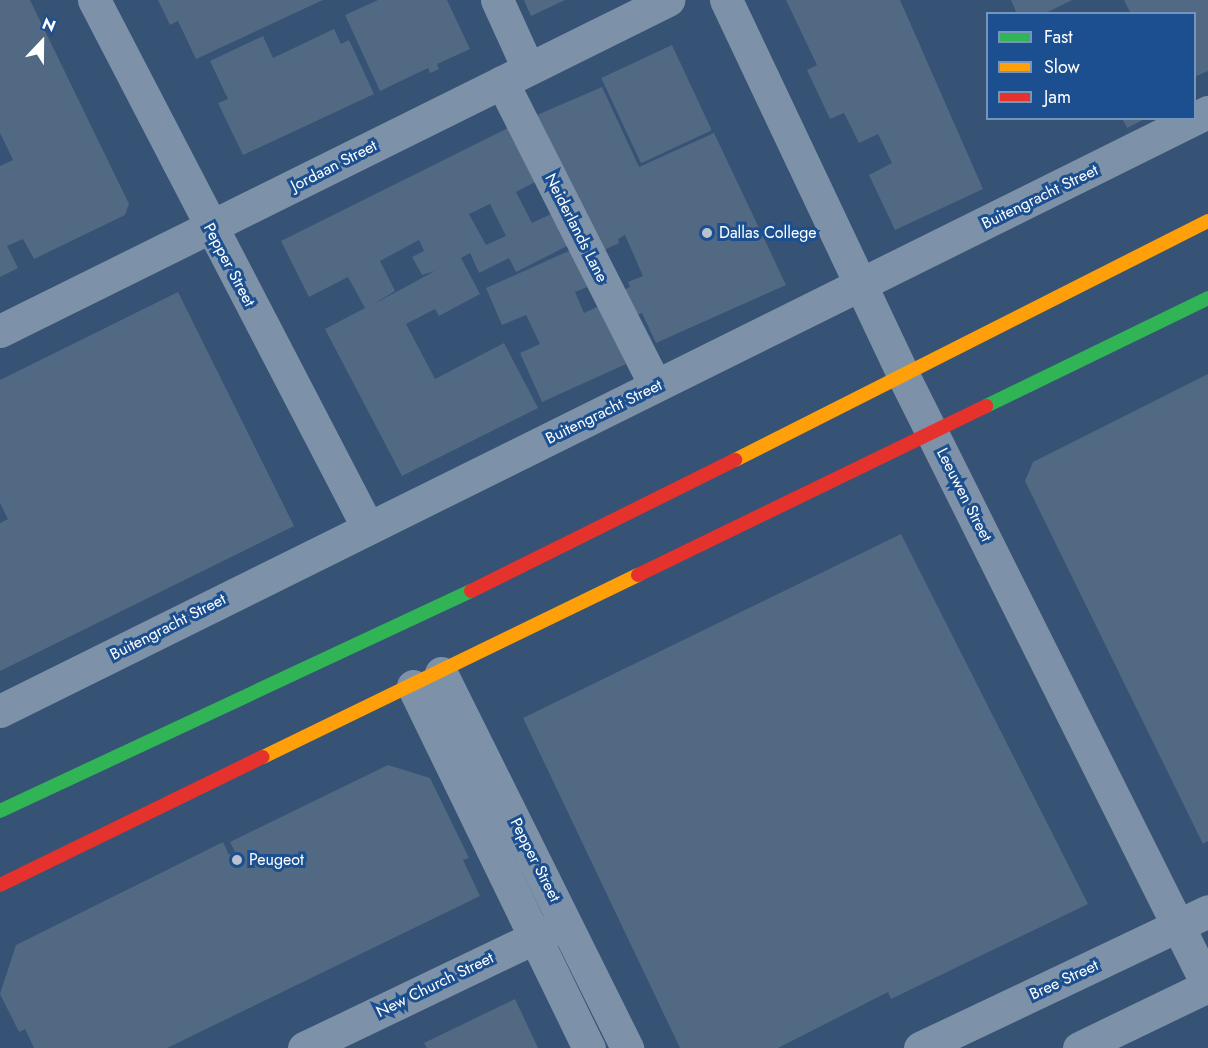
<!DOCTYPE html>
<html>
<head>
<meta charset="utf-8">
<style>
	body { margin:0 }
	#map { position:relative; width:1208px; height:1048px; overflow:hidden; background:#365274; font-family:Jost,sans-serif }
	div>[style] { position:absolute }
	[style*='--x'] { left:calc(var(--x)*1px); top:calc(var(--y)*1px); width:calc(var(--w)*1px); rotate:calc(var(--a)*1deg) }
	.building>* { inset:0; background:#526984; transform-origin:0 0 }
	.street>* { height:33px; margin:-16.5px; padding:0 16.5px; transform-origin:16.5px; border-radius:16.5px; background:#7d92a8 }
	.fast>* { height:14px; margin:-7px; padding:0 7px; transform-origin:7px; border-radius:7px; background:#30b455 }
	.slow>* { height:14px; margin:-7px; padding:0 7px; transform-origin:7px; border-radius:7px; background:#ff9f0a }
	.jam>* { height:14px; margin:-7px; padding:0 7px; transform-origin:7px; border-radius:7px; background:#e5322d }
	.dots>* { width:16px; height:16px; translate:-50% -50%; box-sizing:border-box; border:3px solid #1b4f8f; border-radius:50% }
	span { translate:-50% -50%; white-space:nowrap; text-align:center; line-height:1.15; -webkit-text-stroke:6px #1b4f8f; paint-order:stroke }
	.street-label { font-size:16px; color:#fff }
	.poi-label { font-size:16px; color:#fff }
	.left { translate:0 -50%; text-align:left }
	.legend { position:absolute; left:986px; top:12px; width:210px; height:108px; box-sizing:border-box; background:#1b4f8f; border:2px solid #7695bc; margin:0; padding:8px 10px; list-style:none; font-size:18px; color:#fff }
	.legend li { display:flex; align-items:center; gap:12px; height:30px }
	.legend b { width:30px; border:2px solid #7695bc }
	.north { position:absolute; left:12px; top:12px; width:60px; height:60px; -webkit-text-stroke:4px #1b4f8f; paint-order:stroke; rotate:22deg; font-size:16px; font-weight:700; line-height:24px; text-align:center; color:#fff }
	.north::after { content:''; display:block; margin:auto; width:21px; height:27px; background:#fff; clip-path:polygon(50% 0,100% 100%,50% 72%,0 100%) }
</style>
</head>
<body>
<div id="map">
	<div class="building">
		<i style="clip-path:polygon(0 0,30px 0,129px 204px,125px 215px,34px 259px,23px 239px,7px 246px,18px 268px,0 277px,0 166px,13px 160px,0 133px)"></i>
		<i style="clip-path:polygon(158px 0,323px 0,196px 59px,178px 21px,170px 25px)"></i>
		<i style="clip-path:polygon(378px 0,447px 0,470px 49px,437px 64px,439px 69px,430px 73px,428px 68px,380px 91px,345px 15px)"></i>
		<i style="clip-path:polygon(524px 0,565px 0,531px 16px)"></i>
		<i style="clip-path:polygon(786px 0,900px 0,983px 189px,895px 230px,869px 175px,892px 163px,878px 134px,859px 143px,844px 113px,830px 119px,807px 70px,817px 65px)"></i>
		<i style="clip-path:polygon(1011px 0,1072px 0,1044px 14px,1017px 14px)"></i>
		<i style="clip-path:polygon(1124px 0,1208px 0,1208px 71px,1194px 77px,1194px 14px,1131px 14px)"></i>
		<i style="clip-path:polygon(334px 29px,341px 44px,349px 40px,374px 94px,243px 155px,218px 103px,228px 99px,210px 61px,263px 36px,273px 58px)"></i>
		<i style="left:672px;top:45px;width:94px;height:78px;rotate:65deg"></i>
		<i style="clip-path:polygon(602px 87px,639px 167px,714px 133px,786px 285px,656px 343px,642px 313px,633px 317px,621px 291px,630px 287px,628px 282px,643px 276px,625px 235px,618px 239px,619px 243px,602px 251px,537px 115px)"></i>
		<i style="clip-path:polygon(1122px 118px,1147px 118px,1127px 128px)"></i>
		<i style="clip-path:polygon(evenodd,510px 127px,537px 181px,516px 192px,532px 223px,551px 214px,567px 246px,516px 272px,509px 258px,479px 273px,470px 253px,461px 258px,480px 294px,439px 316px,435px 309px,406px 324px,435px 379px,504px 343px,538px 408px,402px 476px,325px 329px,365px 308px,348px 277px,309px 297px,281px 241px,510px 127px,490px 204px,506px 236px,486px 245px,469px 214px,490px 204px,510px 127px,419px 240px,424px 251px,412px 257px,422px 275px,435px 271px,372px 305px,395px 291px,380px 261px,419px 240px)"></i>
		<i style="clip-path:polygon(571px 250px,587px 287px,575px 292px,584px 313px,599px 306px,626px 364px,542px 402px,520px 353px,540px 344px,526px 315px,502px 325px,486px 288px)"></i>
		<i style="clip-path:polygon(178px 292px,294px 526px,0 671px,0 523px,8px 519px,0 503px,0 380px)"></i>
		<i style="clip-path:polygon(1208px 374px,1208px 841px,1203px 844px,1025px 481px,1033px 462px)"></i>
		<i style="clip-path:polygon(901px 534px,1088px 904px,891px 999px,888px 992px,778px 1048px,680px 1048px,523px 718px)"></i>
		<i style="clip-path:polygon(388px 765px,430px 778px,469px 858px,463px 860px,480px 896px,167px 1048px,34px 1048px,25px 1029px,19px 1032px,0 994px,16px 945px,223px 842px,229px 855px,235px 852px,230px 842px)"></i>
		<i style="clip-path:polygon(515px 999px,538px 1048px,427px 1048px,424px 1043px)"></i>
	</div>
	<div class="street">
		<i style="--x:94;--y:0;--w:595;--a:62.57"></i>
		<i style="--x:497;--y:0;--w:75;--a:65.5"></i>
		<i style="--x:726;--y:0;--w:417;--a:64.7"></i>
		<i style="--x:904;--y:377;--w:681;--a:63.47"></i>
		<i style="--x:502;--y:82;--w:328;--a:63.2"></i>
		<i style="--x:0;--y:331;--w:746;--a:-26.36"></i>
		<i style="--x:441;--y:673;--w:419;--a:63.6"></i>
		<i style="--x:413;--y:686;--w:403;--a:64.1"></i>
		<i style="--x:0;--y:711;--w:1348;--a:-26.38"></i>
		<i style="--x:304;--y:1048;--w:280;--a:-25.6"></i>
		<i style="--x:920;--y:1048;--w:319;--a:-25.4"></i>
		<i style="--x:1079;--y:1048;--w:143;--a:-25.7"></i>
	</div>
	<div class="fast">
		<i style="--x:986;--y:406;--w:247;--a:-25.9"></i>
		<i style="--x:0;--y:811;--w:520;--a:-25.04"></i>
	</div>
	<div class="slow">
		<i style="--x:735;--y:460;--w:530;--a:-26.81"></i>
		<i style="--x:263;--y:757;--w:417;--a:-25.9"></i>
	</div>
	<div class="jam">
		<i style="--x:638;--y:575;--w:387;--a:-25.9"></i>
		<i style="--x:471;--y:591;--w:295;--a:-26.4"></i>
		<i style="--x:0;--y:885;--w:292;--a:-26"></i>
	</div>
	<div class="dots">
		<i style="left:707px;top:233px;background:#b9c2ce"></i>
		<i style="left:237px;top:860px;background:#b9c2ce"></i>
	</div>
	<div class="street-label">
		<span style="left:334px;top:166px;rotate:-27deg">Jordaan Street</span>
		<span style="left:1040px;top:197px;rotate:-26deg">Buitengracht Street</span>
		<span style="left:576px;top:228px;rotate:63deg">Neiderlands Lane</span>
		<span style="left:229px;top:265px;rotate:62deg">Pepper Street</span>
		<span style="left:604px;top:412px;rotate:-26deg">Buitengracht Street</span>
		<span style="left:964px;top:495px;rotate:63deg">Leeuwen Street</span>
		<span style="left:168px;top:627px;rotate:-27deg">Buitengracht Street</span>
		<span style="left:535px;top:860px;rotate:63deg">Pepper Street</span>
		<span style="left:1064px;top:980px;rotate:-25deg">Bree Street</span>
		<span style="left:435px;top:985px;rotate:-26deg">New Church Street</span>
	</div>
	<div class="poi-label">
		<span class="left" style="left:719px;top:233px">Dallas College</span>
		<span class="left" style="left:249px;top:860px">Peugeot</span>
	</div>
	<ul class="legend">
	<li><b style="height:8px;background:#30b455"></b>Fast</li>
	<li><b style="height:8px;background:#ff9f0a"></b>Slow</li>
	<li><b style="height:8px;background:#e5322d"></b>Jam</li>
	</ul>
	<div class="north">N</div>
</div>
</body>
</html>
